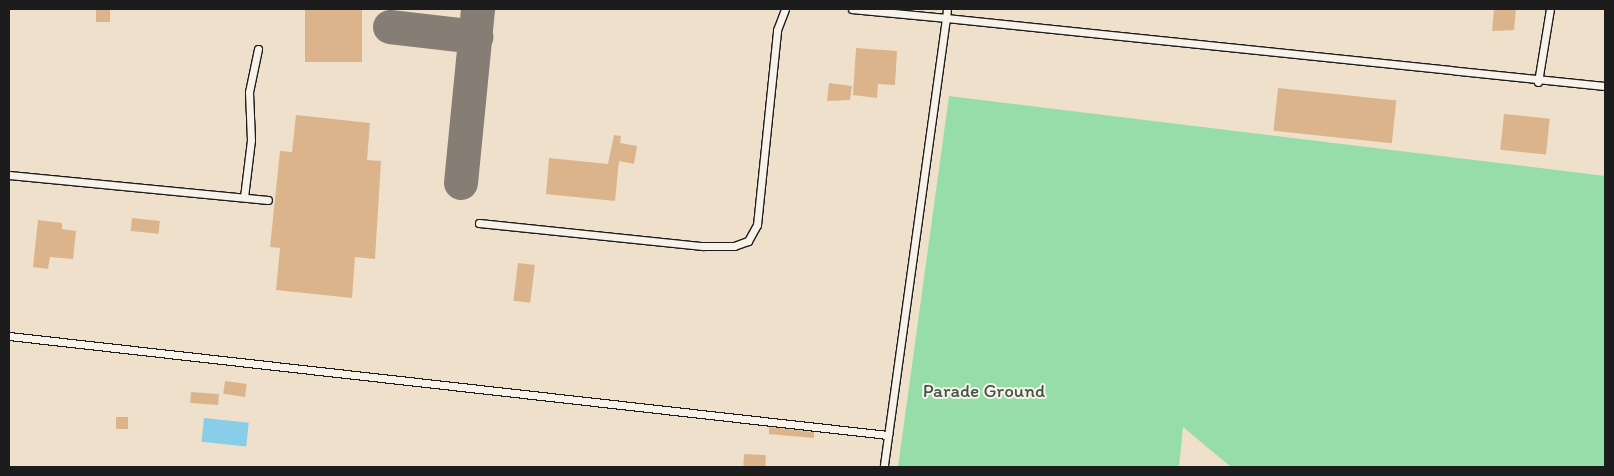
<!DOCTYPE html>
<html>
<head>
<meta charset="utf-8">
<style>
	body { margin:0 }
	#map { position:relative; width:1614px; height:476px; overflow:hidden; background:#efe0cc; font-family:Itim,sans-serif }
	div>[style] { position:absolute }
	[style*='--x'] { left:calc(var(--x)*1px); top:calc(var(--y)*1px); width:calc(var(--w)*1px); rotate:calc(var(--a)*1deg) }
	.green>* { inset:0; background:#97ddaa }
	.water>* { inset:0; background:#88cee9; transform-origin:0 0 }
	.taxiway>* { height:34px; margin:-17px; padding:0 17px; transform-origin:17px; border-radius:17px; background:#867e74 }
	.building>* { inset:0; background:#dbb48c; transform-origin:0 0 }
	.roads { filter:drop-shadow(1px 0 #1c1c1c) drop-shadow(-1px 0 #1c1c1c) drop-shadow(0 1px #1c1c1c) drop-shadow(0 -1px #1c1c1c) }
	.service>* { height:7px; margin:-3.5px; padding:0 3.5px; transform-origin:3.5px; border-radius:3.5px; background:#f7f3e8 }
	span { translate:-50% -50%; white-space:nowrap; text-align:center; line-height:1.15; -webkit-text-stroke:4px #f7f3e8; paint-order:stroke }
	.park-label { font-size:19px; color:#415647 }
	.frame { position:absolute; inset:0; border:10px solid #1c1c1c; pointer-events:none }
</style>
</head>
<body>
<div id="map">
	<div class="green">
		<i style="clip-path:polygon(949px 96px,1605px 176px,1605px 467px,1231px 467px,1183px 427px,1179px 467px,898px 467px)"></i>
	</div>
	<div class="water">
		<i style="left:204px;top:418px;width:45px;height:24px;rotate:6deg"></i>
	</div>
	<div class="taxiway">
		<i style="--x:390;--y:27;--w:87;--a:6.6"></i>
		<i style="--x:461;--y:183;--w:175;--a:-84.4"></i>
	</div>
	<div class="building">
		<i style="left:96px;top:9px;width:14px;height:13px"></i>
		<i style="left:305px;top:9px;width:57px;height:53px"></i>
		<i style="clip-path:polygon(1494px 9px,1516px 9px,1514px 30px,1492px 31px)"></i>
		<i style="clip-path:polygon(856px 48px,897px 51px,895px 85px,878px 84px,877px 98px,853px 95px)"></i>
		<i style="clip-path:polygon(829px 83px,852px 86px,850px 100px,827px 101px)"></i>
		<i style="left:1278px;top:88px;width:119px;height:43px;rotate:6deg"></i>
		<i style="left:1504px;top:114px;width:46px;height:36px;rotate:6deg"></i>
		<i style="clip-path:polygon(296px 115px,370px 123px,367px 160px,381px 161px,375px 259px,355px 257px,352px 298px,276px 290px,280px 248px,270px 247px,280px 151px,292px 152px)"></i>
		<i style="clip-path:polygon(614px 135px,621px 136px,620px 143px,637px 146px,634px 164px,619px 161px,615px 201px,546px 194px,549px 158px,608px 164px)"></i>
		<i style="left:132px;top:218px;width:28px;height:13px;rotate:6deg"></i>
		<i style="clip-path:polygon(38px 220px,62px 223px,62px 229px,76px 231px,73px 259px,50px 257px,48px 269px,33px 267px)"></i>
		<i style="left:518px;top:263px;width:17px;height:38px;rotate:7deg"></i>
		<i style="left:225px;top:381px;width:22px;height:13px;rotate:8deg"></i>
		<i style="left:191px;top:392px;width:28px;height:11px;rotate:4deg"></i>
		<i style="left:116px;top:417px;width:12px;height:12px"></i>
		<i style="clip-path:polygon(769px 427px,814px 432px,814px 438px,769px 434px)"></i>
		<i style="left:744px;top:454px;width:22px;height:13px;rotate:3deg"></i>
	</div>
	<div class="roads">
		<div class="service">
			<i style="--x:852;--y:9;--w:94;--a:5.5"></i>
			<i style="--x:946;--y:18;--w:453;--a:97.9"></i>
			<i style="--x:947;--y:9;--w:9;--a:96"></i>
			<i style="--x:946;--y:18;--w:662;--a:5.89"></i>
			<i style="--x:1538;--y:82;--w:74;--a:-80.7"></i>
			<i style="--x:9;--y:175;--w:260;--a:5.5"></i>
			<i style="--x:244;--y:197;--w:57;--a:-83"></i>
			<i style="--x:251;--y:140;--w:48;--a:-92.4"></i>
			<i style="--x:249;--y:92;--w:44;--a:-78.2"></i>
			<i style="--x:479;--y:223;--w:225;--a:5.9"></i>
			<i style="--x:703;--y:246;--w:31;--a:0"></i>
			<i style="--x:734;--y:246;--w:15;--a:-20"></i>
			<i style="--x:748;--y:241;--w:18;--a:-61"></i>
			<i style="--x:757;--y:225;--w:196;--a:-84.1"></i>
			<i style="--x:777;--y:30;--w:22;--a:-69"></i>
			<i style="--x:9;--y:336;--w:885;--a:6.43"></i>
		</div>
	</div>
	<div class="park-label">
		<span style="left:984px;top:391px">Parade Ground</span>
	</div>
	<div class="frame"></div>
</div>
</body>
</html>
